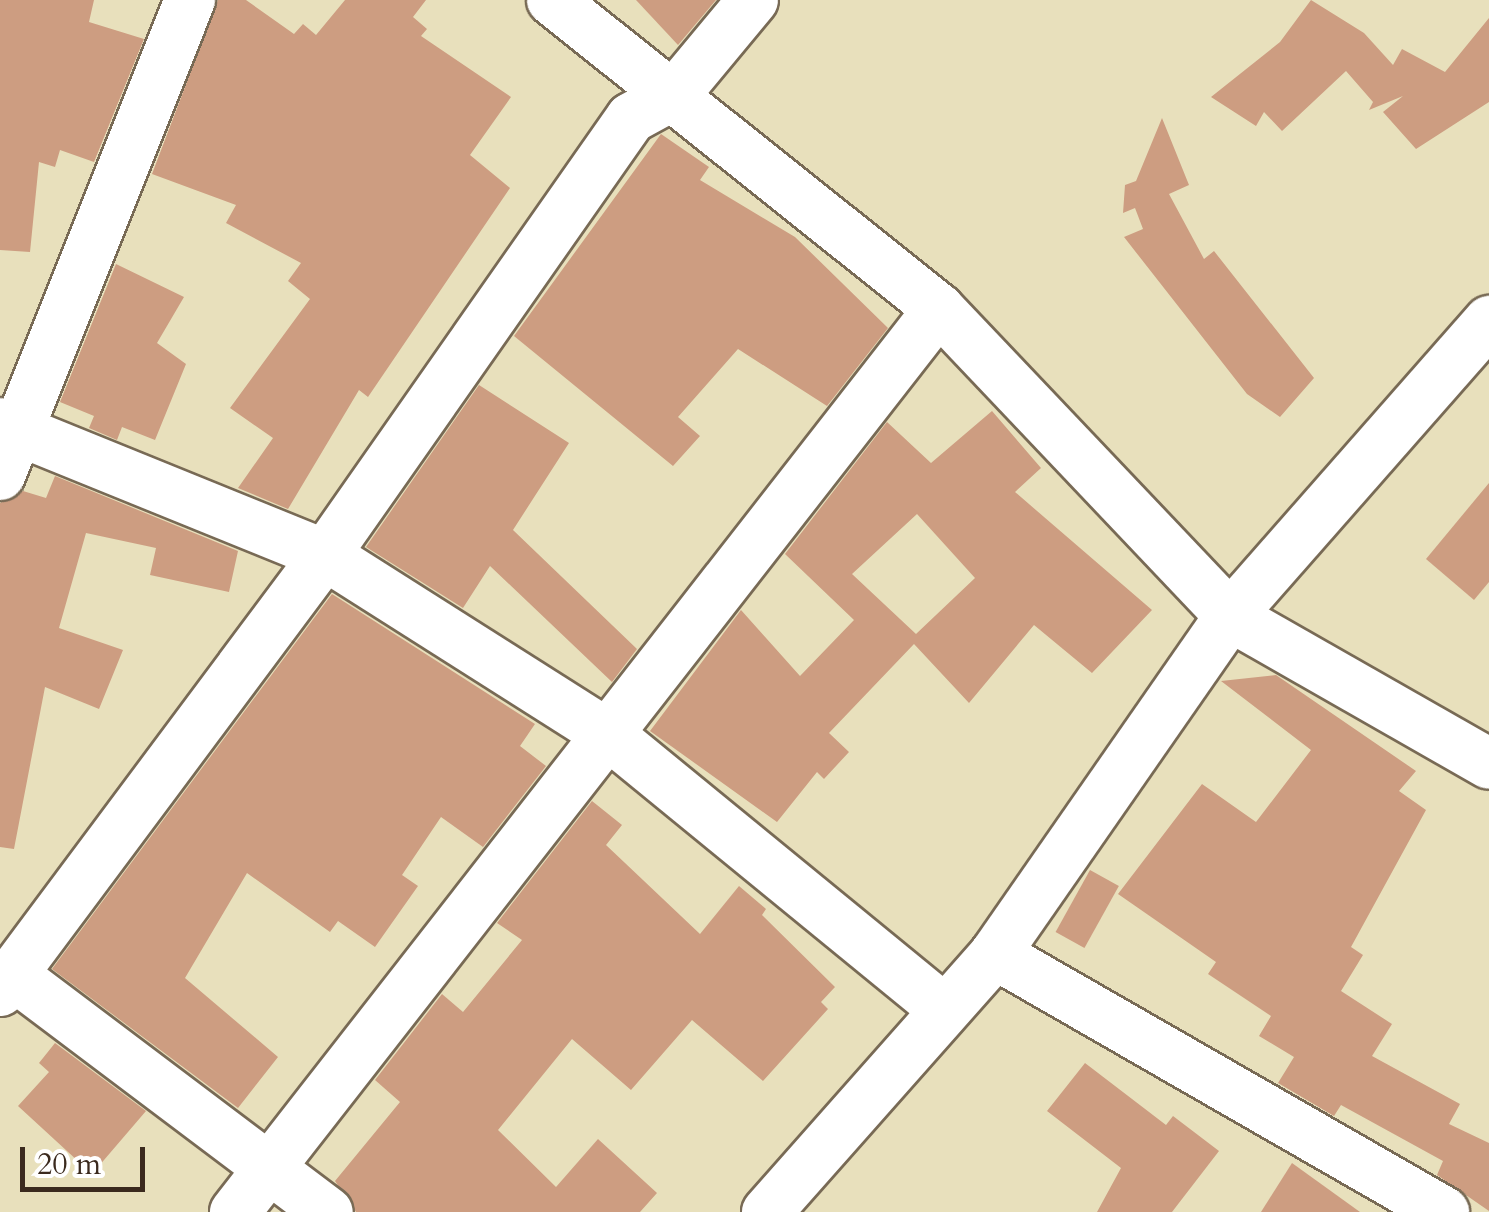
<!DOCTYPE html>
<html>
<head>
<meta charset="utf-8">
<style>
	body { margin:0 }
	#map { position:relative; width:1489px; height:1212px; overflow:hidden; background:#e8e0bc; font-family:Cardo,serif }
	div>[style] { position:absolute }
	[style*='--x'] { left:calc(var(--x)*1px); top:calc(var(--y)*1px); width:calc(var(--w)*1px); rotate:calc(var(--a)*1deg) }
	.building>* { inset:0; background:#cd9d81; transform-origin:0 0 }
	.roads { filter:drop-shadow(2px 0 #786a55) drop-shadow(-2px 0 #786a55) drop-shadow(0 2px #786a55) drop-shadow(0 -2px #786a55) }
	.minor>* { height:50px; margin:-25px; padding:0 25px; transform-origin:25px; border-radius:25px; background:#fff }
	span { translate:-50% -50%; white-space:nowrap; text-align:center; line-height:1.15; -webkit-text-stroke:9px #fff; paint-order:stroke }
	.scale { position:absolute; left:20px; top:1147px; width:125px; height:45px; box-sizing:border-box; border:5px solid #3b2a1e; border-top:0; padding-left:12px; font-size:30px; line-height:35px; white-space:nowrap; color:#3b2a1e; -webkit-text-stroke:8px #fff; paint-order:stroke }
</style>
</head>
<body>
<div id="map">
	<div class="building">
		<i style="clip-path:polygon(0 0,94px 0,89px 22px,144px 39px,94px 162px,60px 150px,55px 167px,39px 162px,30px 252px,0 250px)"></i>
		<i style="clip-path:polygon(218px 0,246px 0,294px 34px,303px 24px,316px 35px,345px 0,426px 0,413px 17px,427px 29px,421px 36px,511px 97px,470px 155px,510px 188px,368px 397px,359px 390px,288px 509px,238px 488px,273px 438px,230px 408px,310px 299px,288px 281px,301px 263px,226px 223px,236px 205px,152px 174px)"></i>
		<i style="clip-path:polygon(636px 0,716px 0,678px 45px)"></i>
		<i style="clip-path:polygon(1311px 0,1364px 33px,1393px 65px,1402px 49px,1445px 72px,1489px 18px,1489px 102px,1416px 149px,1383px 112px,1403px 96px,1369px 110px,1373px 102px,1346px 71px,1282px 131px,1264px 112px,1256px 126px,1211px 97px,1280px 42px)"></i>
		<i style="clip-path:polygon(1162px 118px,1189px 185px,1169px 194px,1204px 259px,1214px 251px,1314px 378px,1280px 417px,1247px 394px,1124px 237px,1143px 229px,1135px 208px,1123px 213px,1125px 185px,1136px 181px)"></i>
		<i style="clip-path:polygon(661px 134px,709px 167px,700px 180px,795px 237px,888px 328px,827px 406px,738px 349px,678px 417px,700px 436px,673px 466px,514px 336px)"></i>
		<i style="clip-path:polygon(116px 264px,184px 297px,157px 343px,186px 364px,155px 440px,122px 427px,117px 440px,89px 428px,94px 416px,60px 402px)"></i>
		<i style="clip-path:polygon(479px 385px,569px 443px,513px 530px,637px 649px,612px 682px,490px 566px,463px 608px,366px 547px)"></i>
		<i style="clip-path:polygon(evenodd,992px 411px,1041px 468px,1015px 492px,1152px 610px,1092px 673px,1034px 625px,969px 703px,914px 644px,829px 733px,849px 752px,824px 779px,817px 772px,777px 822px,650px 731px,741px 610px,800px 676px,854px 620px,785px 554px,887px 422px,931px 463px,992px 411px,917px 514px,975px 578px,916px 634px,852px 574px,917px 514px)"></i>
		<i style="clip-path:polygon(55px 476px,238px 551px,229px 592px,150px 575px,156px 548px,86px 533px,59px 628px,123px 650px,99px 709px,45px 687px,14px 849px,0 847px,0 503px,23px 491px,46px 498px)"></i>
		<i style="clip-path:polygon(1489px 483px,1489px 582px,1474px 600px,1426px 559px)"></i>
		<i style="clip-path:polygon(332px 594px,535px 724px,520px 746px,546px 766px,483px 847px,441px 817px,402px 875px,418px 886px,375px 947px,338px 921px,330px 932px,247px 873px,185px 978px,278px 1057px,238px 1108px,52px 969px)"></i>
		<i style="clip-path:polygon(1276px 675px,1416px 771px,1399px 791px,1426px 810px,1351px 947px,1363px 955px,1341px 991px,1392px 1024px,1372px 1056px,1460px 1104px,1449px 1124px,1489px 1143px,1489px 1211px,1437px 1175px,1443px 1161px,1341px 1105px,1334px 1116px,1278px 1083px,1294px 1057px,1259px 1036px,1271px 1016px,1208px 974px,1216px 962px,1118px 894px,1202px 784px,1256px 822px,1311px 750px,1221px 681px)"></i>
		<i style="clip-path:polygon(592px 801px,622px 825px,606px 845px,700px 934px,739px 886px,766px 909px,762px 915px,835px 987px,821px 1002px,828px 1009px,763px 1081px,692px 1020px,631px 1090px,572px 1039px,498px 1130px,556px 1187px,598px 1139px,657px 1193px,640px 1212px,356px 1212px,335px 1181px,400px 1102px,375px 1080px,442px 994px,463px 1012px,522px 940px,497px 923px)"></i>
		<i style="left:1090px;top:870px;width:33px;height:71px;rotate:29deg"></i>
		<i style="clip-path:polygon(55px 1043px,146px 1111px,92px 1174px,18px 1106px,49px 1072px,39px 1063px)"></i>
		<i style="clip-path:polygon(1085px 1063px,1166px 1125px,1173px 1116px,1219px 1151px,1172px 1212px,1097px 1212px,1121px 1168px,1047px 1111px)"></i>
		<i style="clip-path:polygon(1292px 1163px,1360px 1212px,1261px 1212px)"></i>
	</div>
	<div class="roads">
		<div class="minor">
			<i style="--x:552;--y:0;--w:495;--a:38.6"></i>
			<i style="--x:939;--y:309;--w:423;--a:46.5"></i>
			<i style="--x:1230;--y:616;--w:298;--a:29.7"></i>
			<i style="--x:0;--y:423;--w:351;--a:22.1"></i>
			<i style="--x:325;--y:555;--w:336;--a:32.4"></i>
			<i style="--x:609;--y:735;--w:434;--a:39.3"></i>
			<i style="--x:0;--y:475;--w:512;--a:-68.2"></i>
			<i style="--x:995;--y:954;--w:518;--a:29.88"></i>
			<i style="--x:13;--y:975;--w:394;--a:37"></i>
			<i style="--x:0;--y:991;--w:544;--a:-53.3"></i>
			<i style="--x:325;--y:555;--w:533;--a:-55"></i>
			<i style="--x:631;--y:118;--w:50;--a:-28.6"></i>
			<i style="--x:675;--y:94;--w:122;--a:-50.3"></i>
			<i style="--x:235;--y:1212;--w:1145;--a:-52.06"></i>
			<i style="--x:767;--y:1212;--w:344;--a:-48.5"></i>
			<i style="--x:995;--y:954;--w:412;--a:-55.2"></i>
			<i style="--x:1230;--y:616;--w:393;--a:-48.7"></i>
		</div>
	</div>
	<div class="scale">20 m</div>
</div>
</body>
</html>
